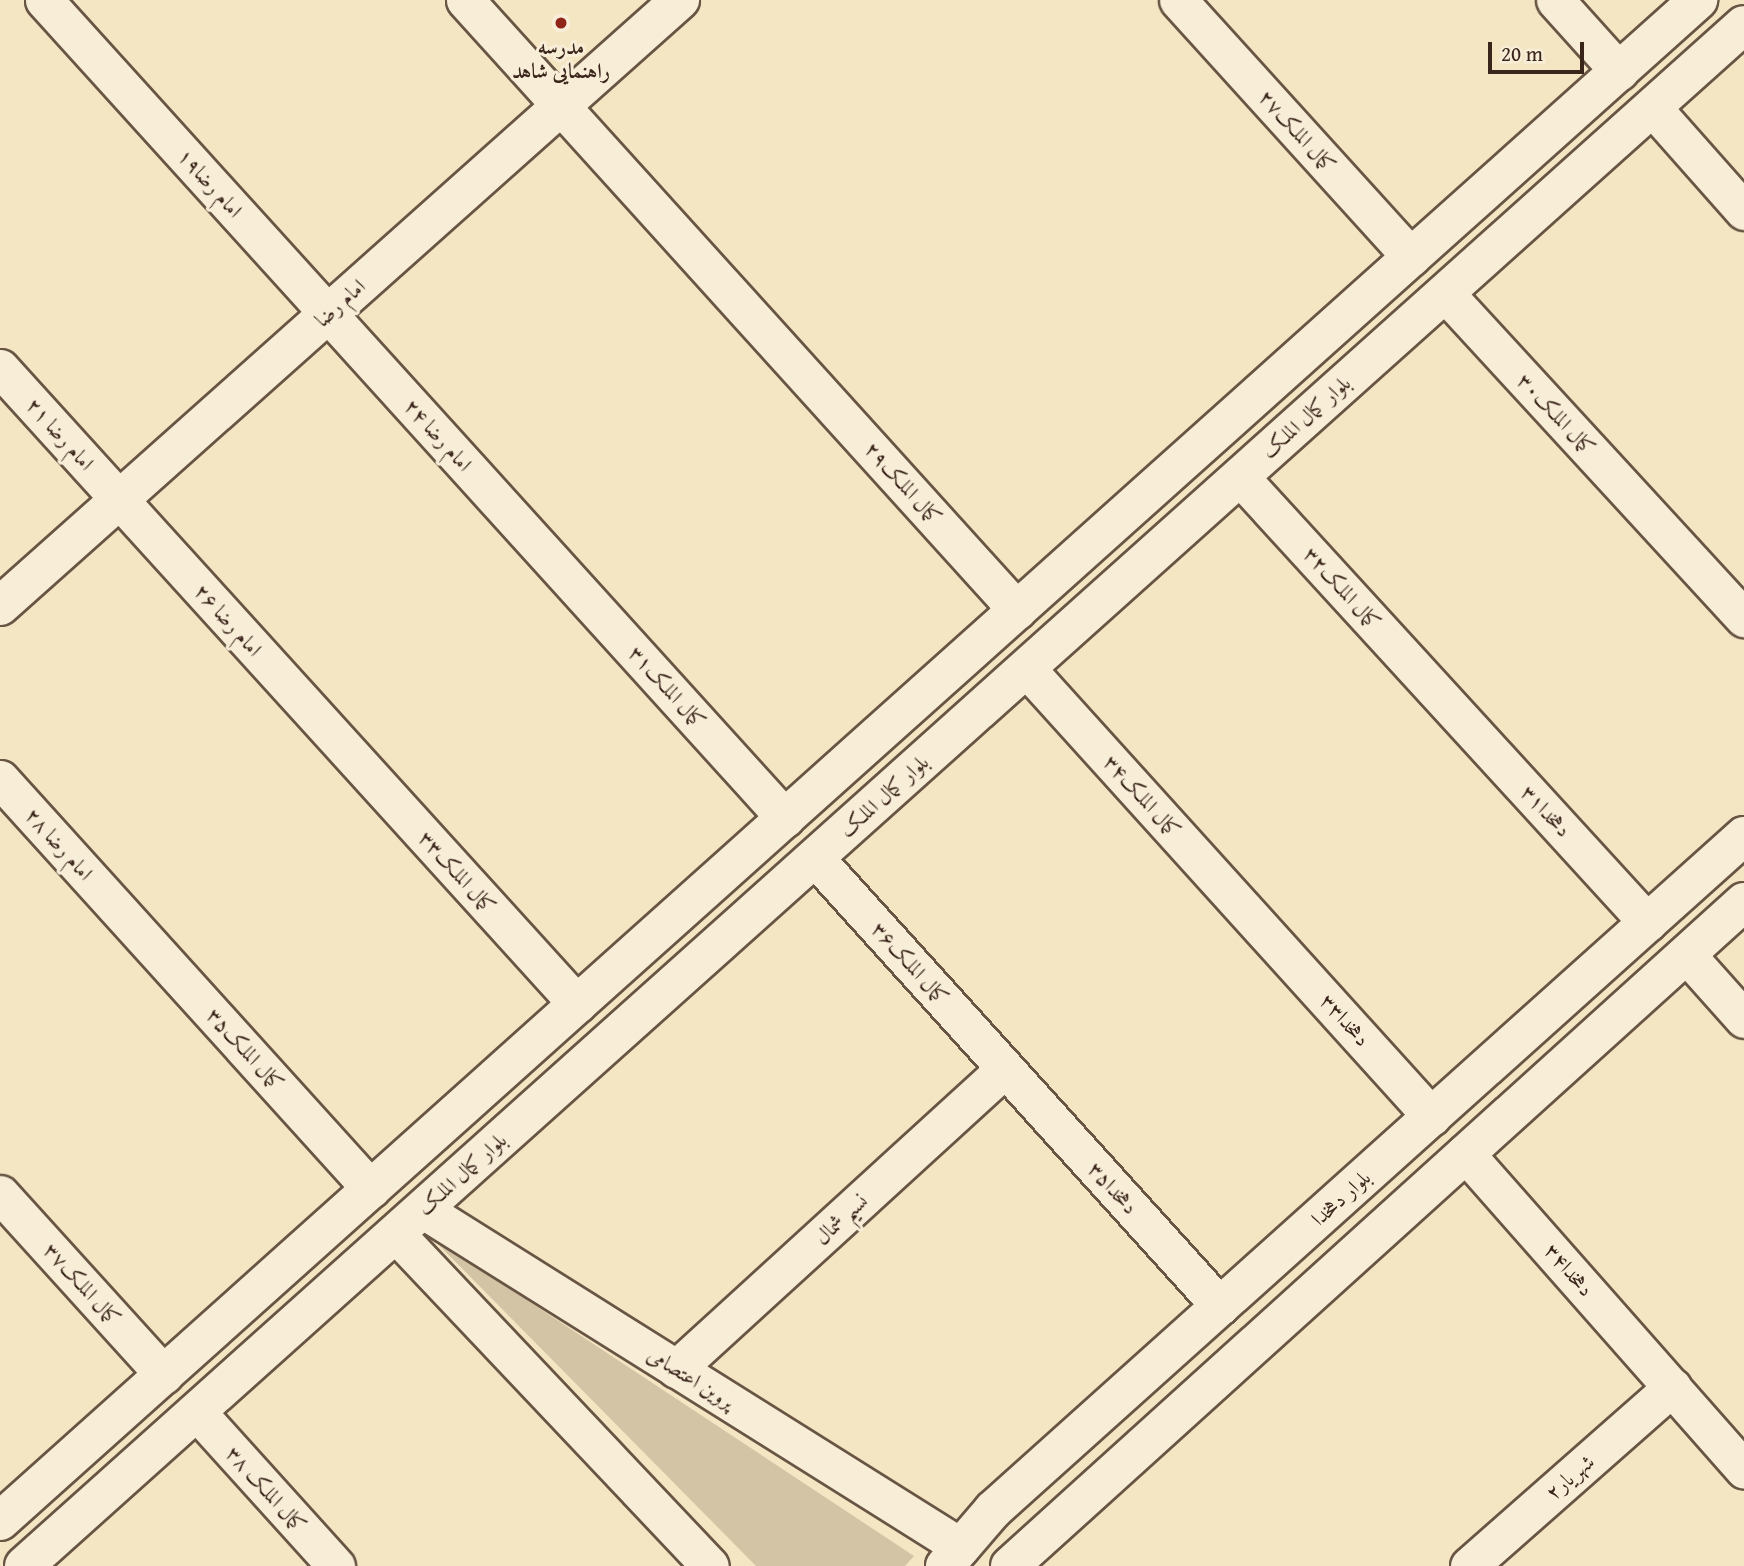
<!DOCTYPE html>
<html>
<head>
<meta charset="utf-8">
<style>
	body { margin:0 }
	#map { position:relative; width:1744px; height:1566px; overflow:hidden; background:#f4e5c3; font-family:"Gentium Book Plus",Amiri,serif }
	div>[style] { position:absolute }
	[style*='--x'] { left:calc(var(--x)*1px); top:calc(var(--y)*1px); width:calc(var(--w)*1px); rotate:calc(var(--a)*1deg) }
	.green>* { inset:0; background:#d4c4a6 }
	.roads { filter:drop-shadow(2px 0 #685544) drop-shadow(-2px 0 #685544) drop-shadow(0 2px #685544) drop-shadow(0 -2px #685544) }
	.minor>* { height:37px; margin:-18.5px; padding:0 18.5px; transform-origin:18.5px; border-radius:18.5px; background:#f8eed8 }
	.tertiary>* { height:38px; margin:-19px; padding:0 19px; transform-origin:19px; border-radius:19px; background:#f8eed8 }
	.dots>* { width:19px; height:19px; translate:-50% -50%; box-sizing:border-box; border:4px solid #f8eed8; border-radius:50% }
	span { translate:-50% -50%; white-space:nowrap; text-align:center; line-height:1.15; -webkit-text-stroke:6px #f8eed8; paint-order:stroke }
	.poi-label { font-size:21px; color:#3a251a; font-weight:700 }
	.street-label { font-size:21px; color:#3a251a }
	.scale { position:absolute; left:1488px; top:42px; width:96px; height:32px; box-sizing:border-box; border:4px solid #3a251a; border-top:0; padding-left:9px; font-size:21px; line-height:24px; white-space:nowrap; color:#3a251a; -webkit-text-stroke:5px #f8eed8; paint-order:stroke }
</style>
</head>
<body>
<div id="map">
	<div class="green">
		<i style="clip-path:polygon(430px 1236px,914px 1556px,905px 1566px,756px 1566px)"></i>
	</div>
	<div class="roads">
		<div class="minor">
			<i style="--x:44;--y:0;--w:1104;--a:47.83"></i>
			<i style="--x:465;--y:0;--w:823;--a:47.86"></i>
			<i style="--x:1178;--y:0;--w:347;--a:47.8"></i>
			<i style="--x:1555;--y:0;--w:96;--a:48"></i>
			<i style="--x:1652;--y:107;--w:139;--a:48.5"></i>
			<i style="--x:1445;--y:293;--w:442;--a:47.4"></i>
			<i style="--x:0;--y:368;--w:859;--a:47.78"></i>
			<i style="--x:1240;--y:477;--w:604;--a:47.55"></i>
			<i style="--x:1026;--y:668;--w:605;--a:47.88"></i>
			<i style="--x:0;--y:779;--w:553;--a:47.86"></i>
			<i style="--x:815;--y:858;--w:604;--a:47.89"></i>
			<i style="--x:1686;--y:954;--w:87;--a:48.3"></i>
			<i style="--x:1465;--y:1153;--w:422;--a:48.6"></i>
			<i style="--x:0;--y:1194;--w:244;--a:47.8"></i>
			<i style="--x:422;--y:1209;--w:636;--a:32.09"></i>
			<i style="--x:395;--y:1233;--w:458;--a:46.6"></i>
			<i style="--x:676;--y:1369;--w:445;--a:-42.4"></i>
			<i style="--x:196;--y:1411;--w:209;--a:47.9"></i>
			<i style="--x:1469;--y:1566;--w:271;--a:-41.4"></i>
		</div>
		<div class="tertiary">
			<i style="--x:0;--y:606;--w:911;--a:-41.71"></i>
			<i style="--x:0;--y:1521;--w:2280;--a:-41.85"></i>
			<i style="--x:24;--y:1566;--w:2309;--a:-41.86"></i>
			<i style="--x:945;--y:1566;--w:74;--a:-49.4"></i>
			<i style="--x:993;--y:1510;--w:1009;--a:-41.91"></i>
			<i style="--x:1010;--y:1566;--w:990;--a:-42.13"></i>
		</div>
	</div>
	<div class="dots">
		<i style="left:561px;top:23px;background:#8f2418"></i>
	</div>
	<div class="poi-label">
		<span style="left:561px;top:59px">مدرسه<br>راهنمایی شاهد</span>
	</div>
	<div class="street-label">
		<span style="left:1297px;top:131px;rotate:48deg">کمال الملک۲۷</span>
		<span style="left:210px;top:183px;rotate:48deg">امام رضا۱۹</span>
		<span style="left:340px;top:303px;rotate:-42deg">امام رضا</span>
		<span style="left:1556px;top:414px;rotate:47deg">کمال الملک۳۰</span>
		<span style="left:1306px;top:417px;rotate:-42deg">بلوار کمال الملک</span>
		<span style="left:60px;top:434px;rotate:48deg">امام رضا ۲۱</span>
		<span style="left:438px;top:435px;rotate:48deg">امام رضا ۲۴</span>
		<span style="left:903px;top:483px;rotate:48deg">کمال الملک۲۹</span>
		<span style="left:1342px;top:588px;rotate:48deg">کمال الملک۳۲</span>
		<span style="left:228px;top:620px;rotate:48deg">امام رضا ۲۶</span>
		<span style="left:667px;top:687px;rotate:48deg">کمال الملک۳۱</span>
		<span style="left:884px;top:796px;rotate:-42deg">بلوار کمال الملک</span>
		<span style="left:1142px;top:796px;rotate:48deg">کمال الملک۳۴</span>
		<span style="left:1546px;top:811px;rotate:47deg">دهخدا۳۱</span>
		<span style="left:59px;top:844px;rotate:48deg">امام رضا ۲۸</span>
		<span style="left:457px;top:872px;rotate:48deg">کمال الملک۳۳</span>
		<span style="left:910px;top:963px;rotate:48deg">کمال الملک۳۶</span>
		<span style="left:1345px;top:1020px;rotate:48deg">دهخدا۳۳</span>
		<span style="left:245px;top:1049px;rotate:48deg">کمال الملک۳۵</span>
		<span style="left:462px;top:1174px;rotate:-42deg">بلوار کمال الملک</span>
		<span style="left:1113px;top:1188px;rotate:48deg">دهخدا۳۵</span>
		<span style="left:1341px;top:1198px;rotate:-42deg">بلوار دهخدا</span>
		<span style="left:841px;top:1219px;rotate:-42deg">نسیم شمال</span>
		<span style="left:1569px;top:1270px;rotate:49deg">دهخدا۳۴</span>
		<span style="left:82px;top:1284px;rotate:48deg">کمال الملک۳۷</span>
		<span style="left:691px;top:1378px;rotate:32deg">پروین اعتصامی</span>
		<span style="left:1570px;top:1477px;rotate:-41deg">شهریار۲</span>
		<span style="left:266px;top:1489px;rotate:48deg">کمال الملک ۳۸</span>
	</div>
	<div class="scale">20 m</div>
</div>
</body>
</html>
